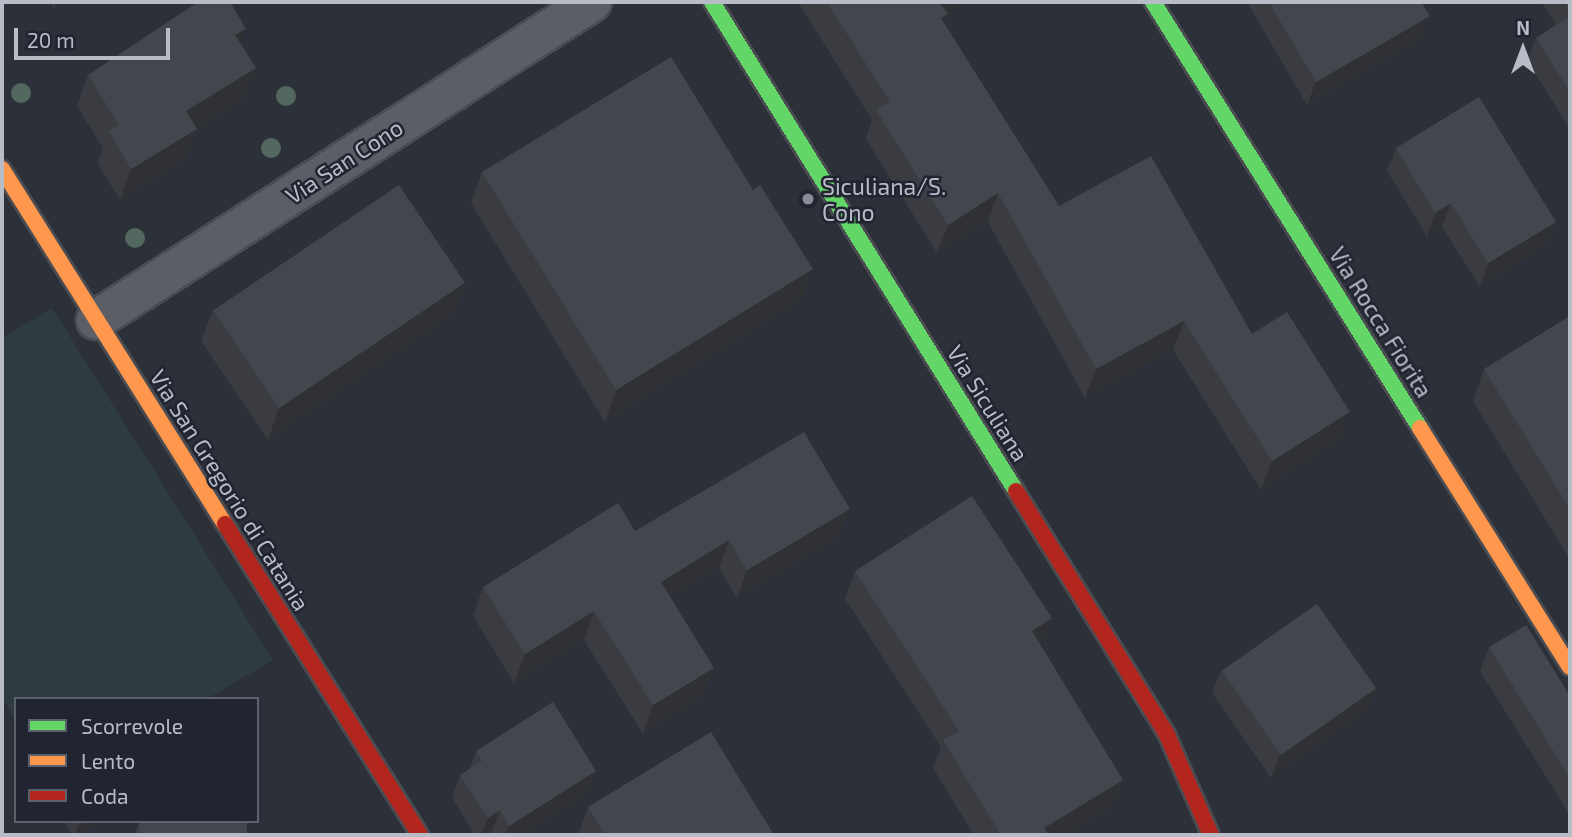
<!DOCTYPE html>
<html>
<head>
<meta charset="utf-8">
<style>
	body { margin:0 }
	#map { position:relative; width:1572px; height:837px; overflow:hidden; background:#2c3038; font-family:"Exo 2",sans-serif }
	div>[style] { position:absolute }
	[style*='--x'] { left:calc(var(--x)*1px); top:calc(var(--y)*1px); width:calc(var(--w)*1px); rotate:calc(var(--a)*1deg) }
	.green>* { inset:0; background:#2e3c40 }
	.roads { filter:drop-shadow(2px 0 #4a4c52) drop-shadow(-2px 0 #4a4c52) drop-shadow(0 2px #4a4c52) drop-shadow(0 -2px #4a4c52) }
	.street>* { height:38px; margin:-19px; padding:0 19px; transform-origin:19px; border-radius:19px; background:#5c5e65 }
	.fast>* { height:16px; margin:-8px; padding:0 8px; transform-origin:8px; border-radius:8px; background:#63d668 }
	.slow>* { height:16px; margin:-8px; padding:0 8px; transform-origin:8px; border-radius:8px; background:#ff974d }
	.jam>* { height:16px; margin:-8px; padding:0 8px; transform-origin:8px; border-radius:8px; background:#b3261e }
	.trees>* { width:20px; height:20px; margin:-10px; border-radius:50%; background:#52685e }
	.wall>* { inset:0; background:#3a3c41 }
	.shaded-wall>* { inset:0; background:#2f3135 }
	.building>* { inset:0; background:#43464c; transform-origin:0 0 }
	.dots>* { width:19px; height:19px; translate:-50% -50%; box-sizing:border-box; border:4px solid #202531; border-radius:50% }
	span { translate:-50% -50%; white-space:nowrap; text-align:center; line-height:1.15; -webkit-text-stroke:5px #202531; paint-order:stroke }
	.street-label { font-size:23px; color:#b8bcc7 }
	.poi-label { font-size:23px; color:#b8bcc7 }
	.left { translate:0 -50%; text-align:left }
	.frame { position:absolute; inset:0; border:4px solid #b8bcc7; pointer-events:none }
	.legend { position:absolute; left:14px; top:697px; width:245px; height:126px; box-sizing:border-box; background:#202531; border:2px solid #5d616d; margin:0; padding:9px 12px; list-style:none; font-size:21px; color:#b8bcc7 }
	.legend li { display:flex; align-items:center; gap:14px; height:35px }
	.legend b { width:35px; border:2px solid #5d616d }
	.north { position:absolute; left:1488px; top:14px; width:70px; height:70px; -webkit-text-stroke:5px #202531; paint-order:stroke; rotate:0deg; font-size:19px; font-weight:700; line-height:28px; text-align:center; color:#b8bcc7 }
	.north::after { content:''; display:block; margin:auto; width:24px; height:32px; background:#b8bcc7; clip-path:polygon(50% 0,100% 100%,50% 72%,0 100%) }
	.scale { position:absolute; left:14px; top:28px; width:156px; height:32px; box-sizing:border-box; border:4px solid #b8bcc7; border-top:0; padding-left:9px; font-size:21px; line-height:24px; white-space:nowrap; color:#b8bcc7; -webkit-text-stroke:5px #202531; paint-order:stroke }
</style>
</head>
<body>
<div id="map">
	<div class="green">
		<i style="clip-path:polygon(52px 308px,273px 660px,207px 699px,16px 699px,16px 721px,2px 697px,2px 338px)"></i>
	</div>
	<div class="roads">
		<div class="street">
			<i style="--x:96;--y:320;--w:589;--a:-32.67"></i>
		</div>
		<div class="fast">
			<i style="--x:712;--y:2;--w:576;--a:58.13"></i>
			<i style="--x:1153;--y:2;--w:503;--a:57.92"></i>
		</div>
		<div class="slow">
			<i style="--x:2;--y:169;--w:419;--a:57.9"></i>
			<i style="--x:1420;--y:428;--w:282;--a:57.9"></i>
		</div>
		<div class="jam">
			<i style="--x:1016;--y:491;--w:287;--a:58.2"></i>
			<i style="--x:1167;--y:735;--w:109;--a:66.3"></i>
			<i style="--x:225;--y:524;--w:367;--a:57.9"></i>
		</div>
	</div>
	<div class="trees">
		<i style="left:21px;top:93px"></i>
		<i style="left:286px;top:96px"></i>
		<i style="left:271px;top:148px"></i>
		<i style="left:135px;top:238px"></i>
	</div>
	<div class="wall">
		<i style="clip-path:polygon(50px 2px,65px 2px,54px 9px)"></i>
		<i style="clip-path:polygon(798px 2px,968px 2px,947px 15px,944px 23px,1059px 206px,1252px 334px,1339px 441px,1261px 490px,1173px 350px,1085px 398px,988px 222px,937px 253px,866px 139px,872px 120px)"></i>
		<i style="clip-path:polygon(1247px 2px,1421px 2px,1421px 40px,1307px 105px)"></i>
		<i style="clip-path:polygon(1541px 2px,1570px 2px,1570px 129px,1527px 61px,1536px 38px,1556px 25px)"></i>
		<i style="clip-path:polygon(241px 44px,256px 68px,244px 100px,197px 129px,186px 160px,120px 200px,97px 163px,103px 148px,77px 106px,88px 75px)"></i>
		<i style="clip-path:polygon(1396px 148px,1556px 222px,1547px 246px,1480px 287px,1442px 227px,1427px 236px,1387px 171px)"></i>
		<i style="clip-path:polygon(482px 172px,753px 190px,813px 269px,801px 301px,605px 422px,471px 203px)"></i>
		<i style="clip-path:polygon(465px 283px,454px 315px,268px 440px,201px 341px,213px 310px)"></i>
		<i style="clip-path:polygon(1570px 316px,1570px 557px,1569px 558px,1473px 401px,1484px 369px)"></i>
		<i style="clip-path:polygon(635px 531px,839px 538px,737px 598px,719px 568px,670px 598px,703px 697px,643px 734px,584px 640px,514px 683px,473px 616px,483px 587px)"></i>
		<i style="clip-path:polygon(855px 571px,1052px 618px,1041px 647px,1123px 780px,1112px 808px,1067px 835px,974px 835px,933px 768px,941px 747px,845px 599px)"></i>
		<i style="clip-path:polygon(1489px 647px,1570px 696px,1570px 815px,1480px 671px)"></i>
		<i style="clip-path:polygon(1221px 670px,1376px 689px,1367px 712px,1271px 778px,1212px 693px)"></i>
		<i style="clip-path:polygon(476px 751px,588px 795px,523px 835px,492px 835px,491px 834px,489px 835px,475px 835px,452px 798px,460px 775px,469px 769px)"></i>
		<i style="clip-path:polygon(588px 807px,774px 835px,578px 835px)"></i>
		<i style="clip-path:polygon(64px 821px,105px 821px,79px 835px,72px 835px)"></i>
		<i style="clip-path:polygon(139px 821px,255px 835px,134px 835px)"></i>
	</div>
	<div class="shaded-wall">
		<i style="clip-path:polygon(57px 2px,65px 2px,54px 9px)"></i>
		<i style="clip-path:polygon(936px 2px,968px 2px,947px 15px,937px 43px)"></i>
		<i style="clip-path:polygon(1430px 16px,1421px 40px,1307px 105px,1316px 82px)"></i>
		<i style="clip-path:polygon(246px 29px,235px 60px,235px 35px)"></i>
		<i style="clip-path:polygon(256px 68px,244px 100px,175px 142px,186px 111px)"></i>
		<i style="clip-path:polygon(197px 129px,186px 160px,120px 200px,131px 169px)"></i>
		<i style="clip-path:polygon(998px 193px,988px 222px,937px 253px,948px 225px)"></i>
		<i style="clip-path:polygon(1451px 203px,1442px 227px,1427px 236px,1435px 213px)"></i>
		<i style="clip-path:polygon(1556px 222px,1547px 246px,1480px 287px,1488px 263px)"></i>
		<i style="clip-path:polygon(813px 269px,801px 301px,605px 422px,616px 390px)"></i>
		<i style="clip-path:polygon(465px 283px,454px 315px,268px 440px,279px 408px)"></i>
		<i style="clip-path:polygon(1184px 321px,1173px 350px,1085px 398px,1096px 369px)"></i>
		<i style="clip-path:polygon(1350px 412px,1339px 441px,1261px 490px,1272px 461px)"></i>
		<i style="clip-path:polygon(850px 509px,839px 538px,737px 598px,747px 570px)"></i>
		<i style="clip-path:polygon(729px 540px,719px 568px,650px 611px,661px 582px)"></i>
		<i style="clip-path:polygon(594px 611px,584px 640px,514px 683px,525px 654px)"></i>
		<i style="clip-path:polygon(1052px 618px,1042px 646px,1022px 659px,1032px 631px)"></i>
		<i style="clip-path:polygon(714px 668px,703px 697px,643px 734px,653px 705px)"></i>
		<i style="clip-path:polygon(1376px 689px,1367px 712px,1271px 778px,1280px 754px)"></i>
		<i style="clip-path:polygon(596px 771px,588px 795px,523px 835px,506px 835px,509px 826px)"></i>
		<i style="clip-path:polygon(1123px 780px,1112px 808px,1067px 835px,1041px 835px,1044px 828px)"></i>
		<i style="clip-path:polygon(500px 810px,491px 834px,489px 835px,481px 835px,488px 818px)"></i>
		<i style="clip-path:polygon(86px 821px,105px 821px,79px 835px,75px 835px,78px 825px)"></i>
	</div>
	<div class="building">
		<i style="clip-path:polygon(198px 2px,230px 2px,246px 29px,235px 35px,256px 68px,186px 111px,197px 129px,131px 169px,109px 131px,119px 125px,88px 75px)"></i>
		<i style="clip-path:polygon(827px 2px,939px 2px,948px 14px,941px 18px,1059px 206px,1151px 156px,1252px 334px,1287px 312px,1350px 412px,1272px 461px,1184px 321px,1096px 369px,998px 193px,948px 225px,876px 110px,890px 102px)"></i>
		<i style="clip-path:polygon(1269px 2px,1421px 2px,1430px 16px,1316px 82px)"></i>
		<i style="clip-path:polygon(1564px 2px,1570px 2px,1570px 11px)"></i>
		<i style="clip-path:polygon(1570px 16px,1570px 92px,1536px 38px)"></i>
		<i style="clip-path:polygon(671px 57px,753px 190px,760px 185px,813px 269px,616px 390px,482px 172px)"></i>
		<i style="clip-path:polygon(1479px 97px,1556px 222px,1488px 263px,1451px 203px,1435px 213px,1396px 148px)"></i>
		<i style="left:399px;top:185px;width:118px;height:224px;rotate:56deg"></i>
		<i style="clip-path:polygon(1570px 316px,1570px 509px,1484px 369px)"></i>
		<i style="clip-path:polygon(804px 432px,850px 509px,747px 570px,729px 540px,661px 582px,714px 668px,653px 705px,594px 611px,525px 654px,483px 587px,618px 503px,635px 531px)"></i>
		<i style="clip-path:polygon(972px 496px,1052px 618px,1032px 631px,1123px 780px,1044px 828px,1049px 835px,1001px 835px,943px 740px,959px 731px,855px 571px)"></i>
		<i style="left:1317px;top:604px;width:103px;height:116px;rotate:55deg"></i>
		<i style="clip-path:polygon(1526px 625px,1570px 696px,1570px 778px,1489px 647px)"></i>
		<i style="clip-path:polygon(553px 702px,596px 771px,509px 826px,500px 810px,488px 818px,460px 775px,482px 761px,476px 751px)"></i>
		<i style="clip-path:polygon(711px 732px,774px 835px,605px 835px,588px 807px)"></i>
		<i style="clip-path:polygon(76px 821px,86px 821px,78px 825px)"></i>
		<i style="left:139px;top:821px;width:108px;height:16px"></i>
	</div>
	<div class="dots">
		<i style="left:808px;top:199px;background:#878b95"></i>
	</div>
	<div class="street-label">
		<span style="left:344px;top:161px;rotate:-33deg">Via San Cono</span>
		<span style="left:1381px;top:322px;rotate:58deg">Via Rocca Fiorita</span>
		<span style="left:988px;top:403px;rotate:58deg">Via Siculiana</span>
		<span style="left:230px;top:490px;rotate:58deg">Via San Gregorio di Catania</span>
	</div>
	<div class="poi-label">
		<span class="left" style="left:822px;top:199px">Siculiana/S.<br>Cono</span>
	</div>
	<div class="frame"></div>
	<ul class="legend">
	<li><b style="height:9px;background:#63d668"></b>Scorrevole</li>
	<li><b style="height:9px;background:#ff974d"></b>Lento</li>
	<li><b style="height:9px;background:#b3261e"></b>Coda</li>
	</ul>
	<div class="north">N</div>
	<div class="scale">20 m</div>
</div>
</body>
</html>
